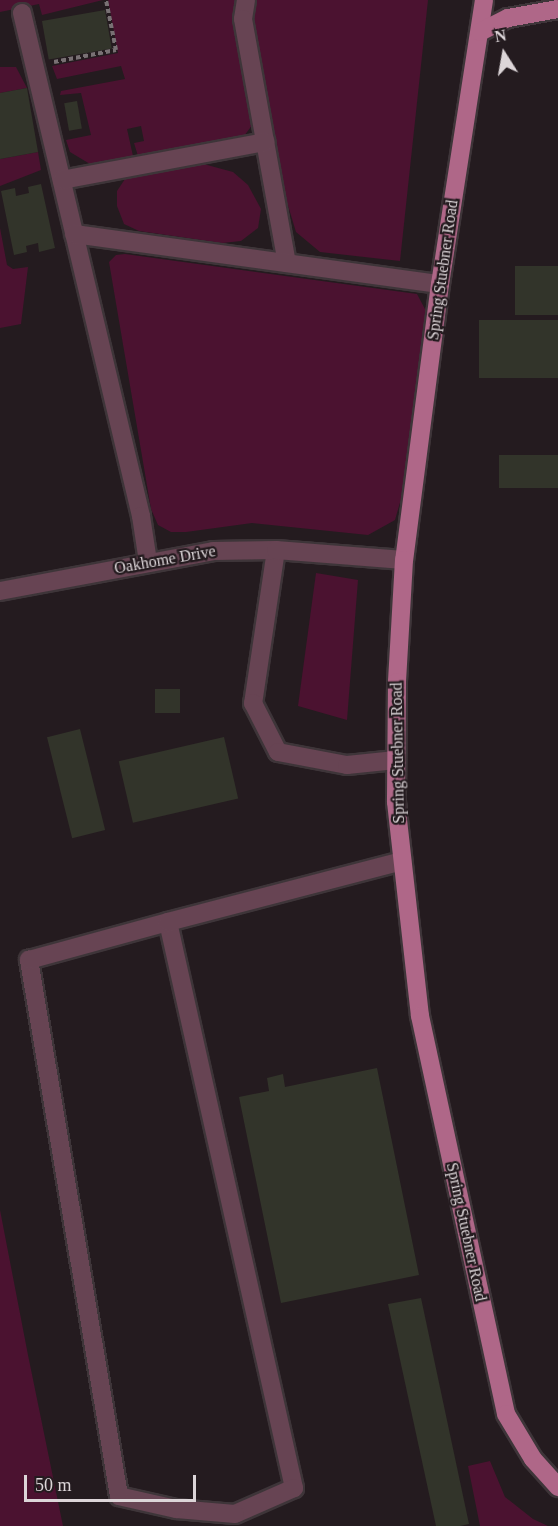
<!DOCTYPE html>
<html>
<head>
<meta charset="utf-8">
<style>
	body { margin:0 }
	#map { position:relative; width:558px; height:1526px; overflow:hidden; background:#241b1f; font-family:"Times New Roman",serif }
	div>[style] { position:absolute }
	[style*='--x'] { left:calc(var(--x)*1px); top:calc(var(--y)*1px); width:calc(var(--w)*1px); rotate:calc(var(--a)*1deg) }
	.green>* { inset:0; background:#4b1230 }
	.building>* { inset:0; background:#32342a; transform-origin:0 0 }
	.path>* { height:4px; margin-top:-2px; transform-origin:0; background:repeating-linear-gradient(90deg,#797174 0 4.5px,transparent 0 7.5px) }
	.roads { filter:drop-shadow(2px 0 #3e3539) drop-shadow(-2px 0 #3e3539) drop-shadow(0 2px #3e3539) drop-shadow(0 -2px #3e3539) }
	.minor>* { height:18px; margin:-9px; padding:0 9px; transform-origin:9px; border-radius:9px; background:#674453 }
	.major>* { height:18px; margin:-9px; padding:0 9px; transform-origin:9px; border-radius:9px; background:#af6788 }
	span { translate:-50% -50%; white-space:nowrap; text-align:center; line-height:1.15; -webkit-text-stroke:4.5px #241b1f; paint-order:stroke }
	.street-label { font-size:16px; color:#dcd5d8 }
	.north { position:absolute; left:474px; top:24px; width:60px; height:60px; -webkit-text-stroke:4px #241b1f; paint-order:stroke; rotate:349deg; font-size:16px; font-weight:700; line-height:24px; text-align:center; color:#dcd5d8 }
	.north::after { content:''; display:block; margin:auto; width:21px; height:27px; background:#dcd5d8; clip-path:polygon(50% 0,100% 100%,50% 72%,0 100%) }
	.scale { position:absolute; left:24px; top:1475px; width:172px; height:27px; box-sizing:border-box; border:3px solid #dcd5d8; border-top:0; padding-left:8px; font-size:18px; line-height:21px; white-space:nowrap; color:#dcd5d8; -webkit-text-stroke:4px #241b1f; paint-order:stroke }
</style>
</head>
<body>
<div id="map">
	<div class="green">
		<i style="clip-path:polygon(0 0,103px 0,42px 15px,39px 4px,0 12px)"></i>
		<i style="clip-path:polygon(108px 0,237px 0,234px 15px,253px 124px,244px 136px,138px 156px,134px 143px,144px 141px,141px 126px,127px 129px,133px 156px,90px 164px,70px 152px,66px 140px,91px 135px,81px 93px,60px 95px,61px 91px,125px 79px,121px 66px,57px 79px,52px 66px,118px 53px)"></i>
		<i style="clip-path:polygon(255px 0,428px 0,400px 261px,320px 252px,296px 232px,283px 189px,251px 20px)"></i>
		<i style="clip-path:polygon(0 67px,16px 67px,27px 88px,0 93px)"></i>
		<i style="clip-path:polygon(38px 152px,41px 170px,0 186px,0 159px)"></i>
		<i style="clip-path:polygon(196px 162px,233px 172px,248px 185px,261px 209px,258px 228px,241px 241px,222px 243px,139px 231px,124px 224px,117px 206px,117px 191px,125px 179px,138px 172px)"></i>
		<i style="clip-path:polygon(0 228px,7px 265px,13px 269px,28px 267px,21px 324px,0 328px)"></i>
		<i style="clip-path:polygon(125px 254px,417px 294px,426px 311px,401px 499px,395px 520px,368px 535px,252px 523px,186px 532px,171px 532px,158px 525px,151px 509px,109px 262px,116px 255px)"></i>
		<i style="clip-path:polygon(316px 573px,358px 580px,347px 720px,298px 706px)"></i>
		<i style="clip-path:polygon(0 1210px,28px 1355px,63px 1526px,0 1526px)"></i>
		<i style="clip-path:polygon(490px 1461px,505px 1497px,533px 1519px,548px 1526px,480px 1526px,468px 1466px)"></i>
	</div>
	<div class="building">
		<i style="left:105px;top:10px;width:39px;height:64px;rotate:80deg"></i>
		<i style="clip-path:polygon(27px 88px,38px 152px,0 159px,0 93px)"></i>
		<i style="left:77px;top:101px;width:28px;height:13px;rotate:80deg"></i>
		<i style="clip-path:polygon(41px 184px,55px 248px,39px 252px,38px 243px,26px 246px,27px 252px,14px 255px,1px 191px,15px 188px,16px 196px,29px 193px,28px 187px)"></i>
		<i style="left:558px;top:266px;width:49px;height:43px;rotate:90deg"></i>
		<i style="left:558px;top:320px;width:58px;height:79px;rotate:90deg"></i>
		<i style="left:499px;top:455px;width:59px;height:33px"></i>
		<i style="left:155px;top:689px;width:25px;height:24px"></i>
		<i style="left:80px;top:729px;width:104px;height:34px;rotate:76deg"></i>
		<i style="left:224px;top:737px;width:63px;height:108px;rotate:77deg"></i>
		<i style="clip-path:polygon(377px 1068px,419px 1275px,281px 1303px,239px 1097px,269px 1091px,267px 1078px,283px 1074px,285px 1087px)"></i>
		<i style="clip-path:polygon(421px 1298px,469px 1524px,460px 1526px,436px 1526px,388px 1304px)"></i>
	</div>
	<div class="path">
		<i style="--x:54;--y:62;--w:63;--a:-11"></i>
		<i style="--x:116;--y:50;--w:51;--a:-101.3"></i>
	</div>
	<div class="roads">
		<div class="minor">
			<i style="--x:246;--y:0;--w:19;--a:99"></i>
			<i style="--x:243;--y:19;--w:248;--a:79.8"></i>
			<i style="--x:22;--y:13;--w:517;--a:76.69"></i>
			<i style="--x:141;--y:516;--w:47;--a:81.3"></i>
			<i style="--x:62;--y:180;--w:207;--a:-10.6"></i>
			<i style="--x:74;--y:234;--w:369;--a:7.8"></i>
			<i style="--x:276;--y:550;--w:155;--a:98.5"></i>
			<i style="--x:253;--y:703;--w:55;--a:63"></i>
			<i style="--x:278;--y:752;--w:70;--a:10.7"></i>
			<i style="--x:347;--y:765;--w:49;--a:-5.8"></i>
			<i style="--x:0;--y:591;--w:217;--a:-10.6"></i>
			<i style="--x:213;--y:551;--w:63;--a:-0.9"></i>
			<i style="--x:276;--y:550;--w:128;--a:4.5"></i>
			<i style="--x:168;--y:922;--w:580;--a:77.45"></i>
			<i style="--x:294;--y:1488;--w:64;--a:156.2"></i>
			<i style="--x:235;--y:1514;--w:59;--a:-175.2"></i>
			<i style="--x:176;--y:1509;--w:58;--a:-167.2"></i>
			<i style="--x:119;--y:1496;--w:544;--a:-99.53"></i>
			<i style="--x:29;--y:960;--w:144;--a:-15.3"></i>
			<i style="--x:168;--y:922;--w:242;--a:-14.6"></i>
		</div>
		<div class="major">
			<i style="--x:484;--y:0;--w:287;--a:98.8"></i>
			<i style="--x:440;--y:284;--w:278;--a:97.4"></i>
			<i style="--x:404;--y:560;--w:122;--a:93.3"></i>
			<i style="--x:397;--y:682;--w:120;--a:90.5"></i>
			<i style="--x:396;--y:802;--w:215;--a:83.6"></i>
			<i style="--x:420;--y:1016;--w:407;--a:77.8"></i>
			<i style="--x:506;--y:1414;--w:52;--a:59"></i>
			<i style="--x:533;--y:1459;--w:38;--a:48"></i>
			<i style="--x:480;--y:32;--w:31;--a:-27"></i>
			<i style="--x:508;--y:18;--w:51;--a:-10.2"></i>
		</div>
	</div>
	<div class="street-label">
		<span style="left:443px;top:270px;rotate:-82deg">Spring Stuebner Road</span>
		<span style="left:165px;top:560px;rotate:-10deg">Oakhome Drive</span>
		<span style="left:398px;top:753px;rotate:-91deg">Spring Stuebner Road</span>
		<span style="left:466px;top:1232px;rotate:78deg">Spring Stuebner Road</span>
	</div>
	<div class="north">N</div>
	<div class="scale">50 m</div>
</div>
</body>
</html>
